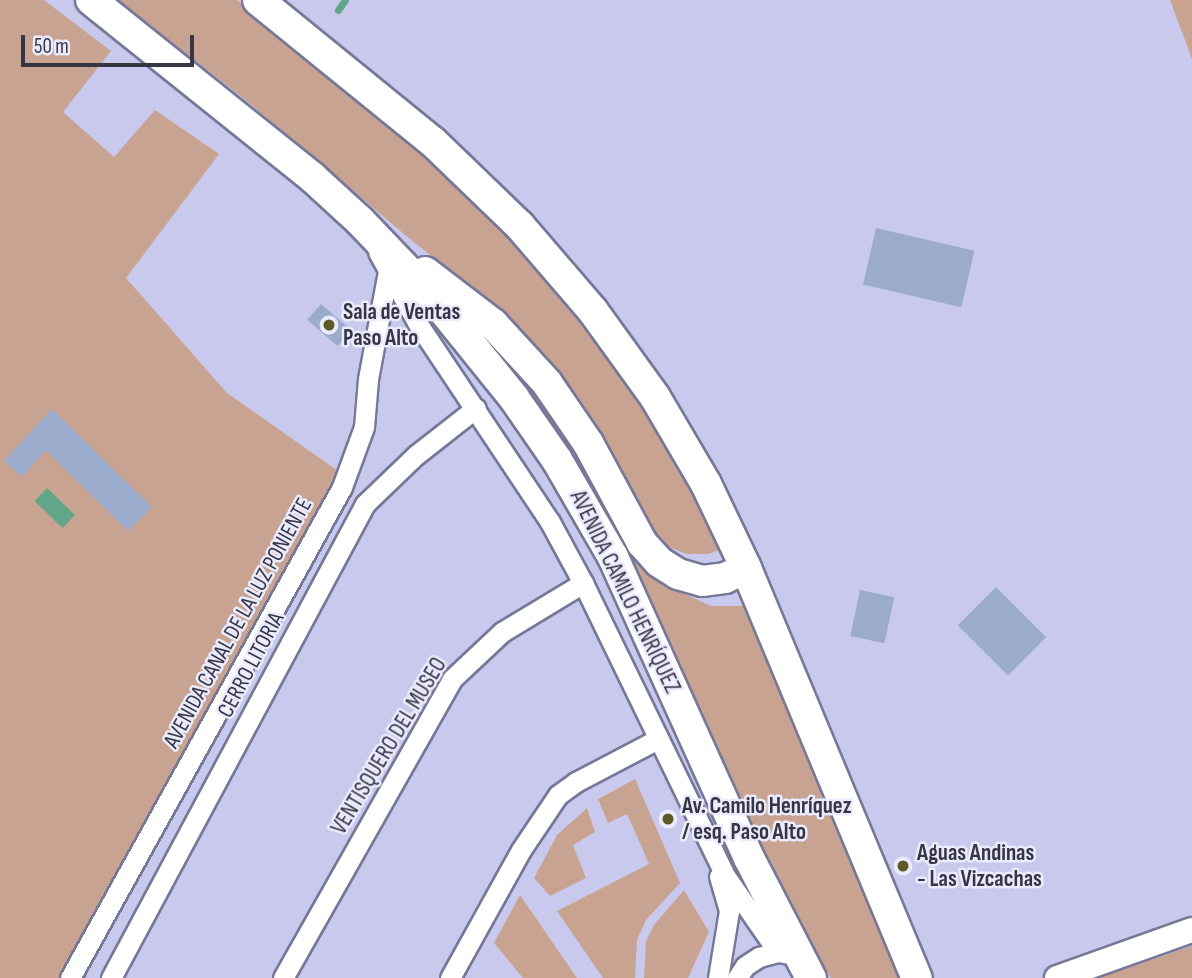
<!DOCTYPE html>
<html>
<head>
<meta charset="utf-8">
<style>
	body { margin:0 }
	#map { position:relative; width:1192px; height:978px; overflow:hidden; background:#c9c9ee; font-family:"Sofia Sans Condensed",sans-serif }
	div>[style] { position:absolute }
	[style*='--x'] { left:calc(var(--x)*1px); top:calc(var(--y)*1px); width:calc(var(--w)*1px); rotate:calc(var(--a)*1deg) }
	.green>* { inset:0; background:#c9a392 }
	.water>* { inset:0; background:#61a689; transform-origin:0 0 }
	.stream>* { height:7px; margin:-3.5px; padding:0 3.5px; transform-origin:3.5px; border-radius:3.5px; background:#61a689 }
	.building>* { inset:0; background:#9babcc; transform-origin:0 0 }
	.roads { filter:drop-shadow(2px 0 #777798) drop-shadow(-2px 0 #777798) drop-shadow(0 2px #777798) drop-shadow(0 -2px #777798) }
	.minor>* { height:19px; margin:-9.5px; padding:0 9.5px; transform-origin:9.5px; border-radius:9.5px; background:#fff }
	.tertiary>* { height:24px; margin:-12px; padding:0 12px; transform-origin:12px; border-radius:12px; background:#fff }
	.primary>* { height:30px; margin:-15px; padding:0 15px; transform-origin:15px; border-radius:15px; background:#fff }
	.dots>* { width:19px; height:19px; translate:-50% -50%; box-sizing:border-box; border:4px solid #ebebfe; border-radius:50% }
	span { translate:-50% -50%; white-space:nowrap; text-align:center; line-height:1.15; -webkit-text-stroke:5px #ebebfe; paint-order:stroke }
	.poi-label { font-size:23px; color:#363544; font-weight:700 }
	.left { translate:0 -50%; text-align:left }
	.street-label { font-size:23px; color:#363544 }
	.scale { position:absolute; left:21px; top:35px; width:173px; height:32px; box-sizing:border-box; border:4px solid #363544; border-top:0; padding-left:9px; font-size:21px; line-height:24px; white-space:nowrap; color:#363544; -webkit-text-stroke:5px #ebebfe; paint-order:stroke }
</style>
</head>
<body>
<div id="map">
	<div class="green">
		<i style="clip-path:polygon(0 0,44px 0,111px 51px,63px 112px,114px 157px,155px 110px,219px 154px,126px 278px,227px 393px,348px 478px,68px 978px,0 978px)"></i>
		<i style="clip-path:polygon(118px 0,237px 0,361px 98px,480px 207px,546px 277px,643px 404px,722px 549px,708px 554px,687px 554px,666px 546px,641px 518px,546px 366px,500px 310px,410px 239px,247px 101px)"></i>
		<i style="clip-path:polygon(1170px 0,1192px 0,1192px 59px)"></i>
		<i style="clip-path:polygon(486px 337px,520px 369px,571px 444px,629px 548px,655px 580px,711px 606px,746px 606px,903px 978px,831px 978px,798px 923px,577px 468px)"></i>
		<i style="clip-path:polygon(635px 779px,680px 883px,646px 920px,637px 940px,635px 978px,603px 978px,557px 911px,649px 864px,627px 814px,608px 823px,598px 799px)"></i>
		<i style="clip-path:polygon(587px 808px,595px 832px,573px 845px,586px 878px,550px 896px,534px 878px,557px 835px)"></i>
		<i style="clip-path:polygon(684px 890px,709px 932px,688px 978px,644px 978px,646px 941px,654px 925px)"></i>
		<i style="clip-path:polygon(520px 895px,577px 978px,523px 978px,494px 943px)"></i>
		<i style="clip-path:polygon(1192px 946px,1192px 978px,1098px 978px)"></i>
	</div>
	<div class="water">
		<i style="left:47px;top:488px;width:39px;height:18px;rotate:44deg"></i>
	</div>
	<div class="stream">
		<i style="--x:338;--y:10;--w:12;--a:-55"></i>
	</div>
	<div class="building">
		<i style="left:876px;top:228px;width:101px;height:58px;rotate:13deg"></i>
		<i style="left:321px;top:304px;width:40px;height:21px;rotate:41deg"></i>
		<i style="clip-path:polygon(52px 409px,152px 507px,128px 531px,46px 450px,22px 477px,4px 461px)"></i>
		<i style="left:996px;top:587px;width:71px;height:54px;rotate:45deg"></i>
		<i style="left:860px;top:590px;width:35px;height:47px;rotate:12deg"></i>
	</div>
	<div class="roads">
		<div class="minor">
			<i style="--x:378;--y:252;--w:82;--a:60.9"></i>
			<i style="--x:418;--y:324;--w:238;--a:56.3"></i>
			<i style="--x:550;--y:522;--w:69;--a:61.6"></i>
			<i style="--x:583;--y:583;--w:327;--a:64.1"></i>
			<i style="--x:726;--y:877;--w:91;--a:55.3"></i>
			<i style="--x:70;--y:978;--w:561;--a:-61.01"></i>
			<i style="--x:342;--y:487;--w:64;--a:-69.9"></i>
			<i style="--x:364;--y:427;--w:48;--a:-85.2"></i>
			<i style="--x:368;--y:379;--w:110;--a:-79.5"></i>
			<i style="--x:111;--y:978;--w:538;--a:-61.81"></i>
			<i style="--x:365;--y:504;--w:71;--a:-43.9"></i>
			<i style="--x:416;--y:455;--w:76;--a:-38.1"></i>
			<i style="--x:283;--y:978;--w:343;--a:-60.5"></i>
			<i style="--x:452;--y:679;--w:69;--a:-43.2"></i>
			<i style="--x:502;--y:632;--w:95;--a:-31.2"></i>
			<i style="--x:450;--y:978;--w:146;--a:-61"></i>
			<i style="--x:521;--y:850;--w:66;--a:-56.1"></i>
			<i style="--x:558;--y:795;--w:22;--a:-36"></i>
			<i style="--x:576;--y:782;--w:93;--a:-27.7"></i>
			<i style="--x:718;--y:978;--w:68;--a:-80.7"></i>
			<i style="--x:729;--y:911;--w:36;--a:-106"></i>
			<i style="--x:737;--y:978;--w:14;--a:-56"></i>
			<i style="--x:745;--y:966;--w:17;--a:-33"></i>
			<i style="--x:759;--y:957;--w:20;--a:-15"></i>
			<i style="--x:778;--y:952;--w:11;--a:10"></i>
		</div>
		<div class="tertiary">
			<i style="--x:1057;--y:978;--w:143;--a:-19.6"></i>
		</div>
		<div class="primary">
			<i style="--x:91;--y:0;--w:283;--a:38.7"></i>
			<i style="--x:312;--y:177;--w:65;--a:42.5"></i>
			<i style="--x:360;--y:221;--w:103;--a:46.2"></i>
			<i style="--x:431;--y:295;--w:132;--a:51.1"></i>
			<i style="--x:514;--y:398;--w:75;--a:55.3"></i>
			<i style="--x:557;--y:460;--w:112;--a:60"></i>
			<i style="--x:613;--y:557;--w:330;--a:65.7"></i>
			<i style="--x:749;--y:858;--w:135;--a:62.7"></i>
			<i style="--x:258;--y:0;--w:225;--a:39.1"></i>
			<i style="--x:433;--y:142;--w:121;--a:44"></i>
			<i style="--x:520;--y:226;--w:112;--a:49.3"></i>
			<i style="--x:593;--y:311;--w:106;--a:54.2"></i>
			<i style="--x:655;--y:397;--w:101;--a:59.6"></i>
			<i style="--x:706;--y:484;--w:93;--a:64.5"></i>
			<i style="--x:746;--y:568;--w:444;--a:67.4"></i>
			<i style="--x:425;--y:272;--w:86;--a:37.4"></i>
			<i style="--x:493;--y:324;--w:80;--a:47.5"></i>
			<i style="--x:547;--y:383;--w:73;--a:55.7"></i>
			<i style="--x:588;--y:443;--w:114;--a:61.6"></i>
			<i style="--x:642;--y:543;--w:25;--a:48"></i>
			<i style="--x:659;--y:562;--w:22;--a:32"></i>
			<i style="--x:678;--y:574;--w:25;--a:16"></i>
			<i style="--x:702;--y:581;--w:23;--a:-7"></i>
			<i style="--x:725;--y:578;--w:23;--a:-25"></i>
		</div>
	</div>
	<div class="dots">
		<i style="left:329px;top:325px;background:#5d5a26"></i>
		<i style="left:668px;top:819px;background:#5d5a26"></i>
		<i style="left:903px;top:866px;background:#5d5a26"></i>
	</div>
	<div class="poi-label">
		<span class="left" style="left:343px;top:325px">Sala de Ventas<br>Paso Alto</span>
		<span class="left" style="left:682px;top:819px">Av. Camilo Henríquez<br>/ esq. Paso Alto</span>
		<span class="left" style="left:917px;top:866px">Aguas Andinas<br>- Las Vizcachas</span>
	</div>
	<div class="street-label">
		<span style="left:625px;top:592px;rotate:64deg">AVENIDA CAMILO HENRÍQUEZ</span>
		<span style="left:238px;top:623px;rotate:-61deg">AVENIDA CANAL DE LA LUZ PONIENTE</span>
		<span style="left:251px;top:665px;rotate:-62deg">CERRO LITORIA</span>
		<span style="left:389px;top:746px;rotate:-59deg">VENTISQUERO DEL MUSEO</span>
	</div>
	<div class="scale">50 m</div>
</div>
</body>
</html>
